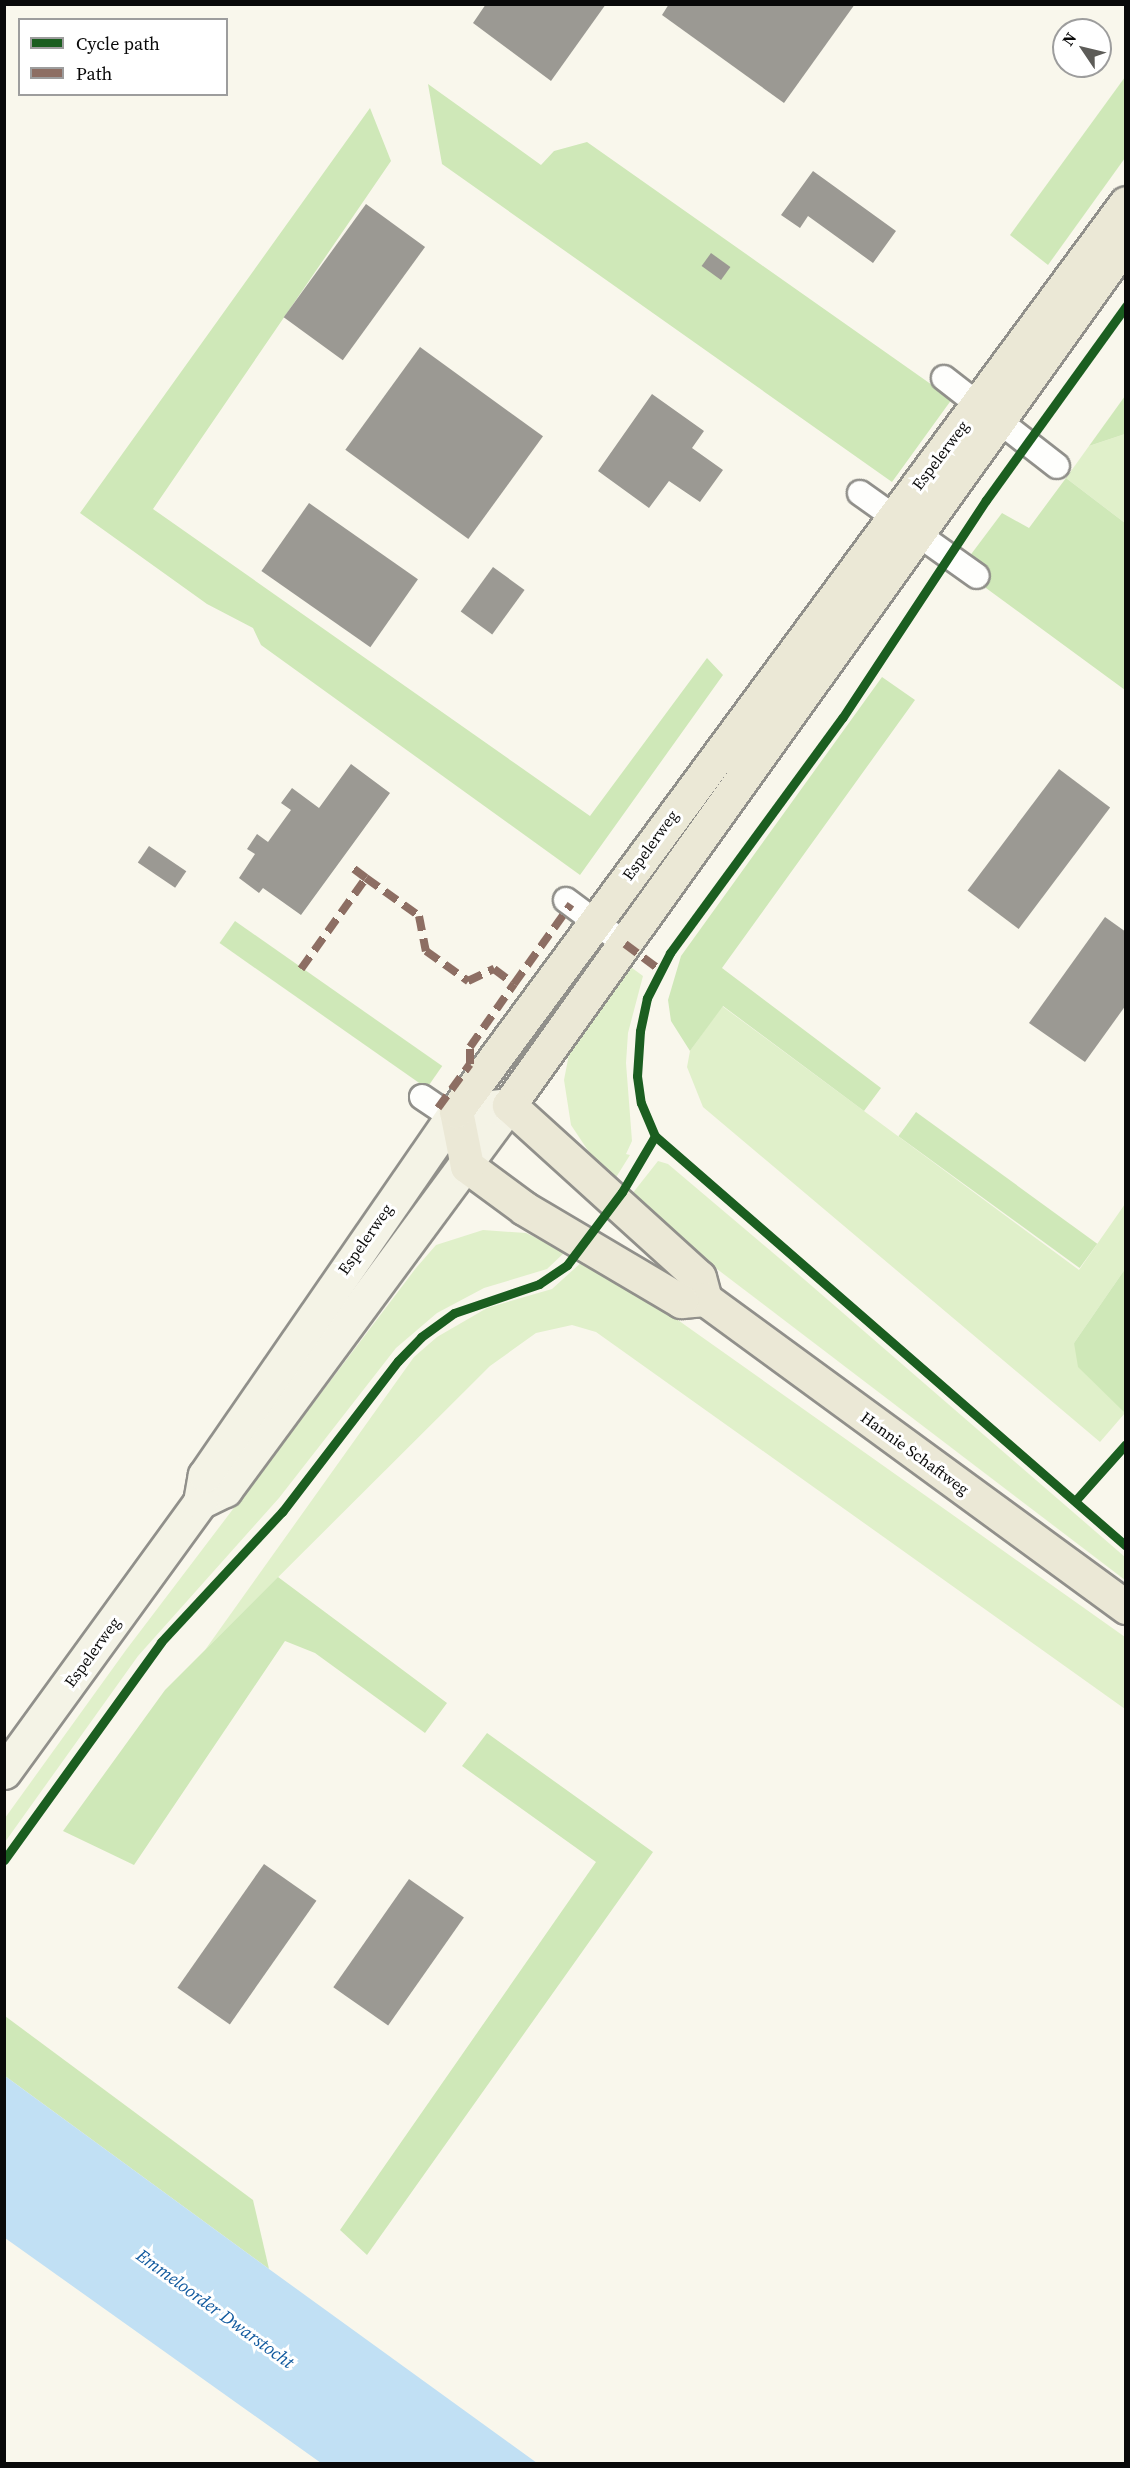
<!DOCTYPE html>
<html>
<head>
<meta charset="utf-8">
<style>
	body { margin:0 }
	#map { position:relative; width:1130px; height:2468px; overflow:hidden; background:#f9f7ec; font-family:"Source Serif 4",serif }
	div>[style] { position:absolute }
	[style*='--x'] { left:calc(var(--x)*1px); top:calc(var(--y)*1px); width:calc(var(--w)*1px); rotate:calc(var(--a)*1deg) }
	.green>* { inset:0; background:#e0f0ca }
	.forest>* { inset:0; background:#cfe8b8; transform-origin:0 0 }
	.water>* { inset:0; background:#c1e0f4 }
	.building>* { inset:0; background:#9b9993; transform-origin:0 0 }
	.roads { filter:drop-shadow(2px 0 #91908b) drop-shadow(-2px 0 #91908b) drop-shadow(0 2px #91908b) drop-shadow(0 -2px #91908b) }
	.service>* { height:24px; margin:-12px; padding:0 12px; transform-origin:12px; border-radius:12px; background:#fefefc }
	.secondary>* { height:33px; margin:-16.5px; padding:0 16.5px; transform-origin:16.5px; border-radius:16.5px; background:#f4f3e6 }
	.primary>* { height:33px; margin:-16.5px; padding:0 16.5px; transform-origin:16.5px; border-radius:16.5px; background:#ebe8d6 }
	.quiet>* { height:8px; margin-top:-4px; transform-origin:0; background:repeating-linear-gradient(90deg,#8d6e63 0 15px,transparent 0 23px) }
	.cycleway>* { height:9px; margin:-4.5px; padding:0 4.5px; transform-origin:4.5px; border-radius:4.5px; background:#1b5e20 }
	span { translate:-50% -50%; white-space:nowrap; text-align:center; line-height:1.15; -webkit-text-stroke:6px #fff; paint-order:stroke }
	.street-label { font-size:16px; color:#090909 }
	.water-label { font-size:18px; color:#10599e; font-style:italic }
	.frame { position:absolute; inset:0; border:6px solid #090909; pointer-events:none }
	.legend { position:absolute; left:18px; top:18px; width:210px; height:78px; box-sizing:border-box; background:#fff; border:2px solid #9d9d9d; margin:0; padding:8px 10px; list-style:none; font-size:18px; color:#090909 }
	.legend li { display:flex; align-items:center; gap:12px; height:30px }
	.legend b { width:30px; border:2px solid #9d9d9d }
	.north { position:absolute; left:1052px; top:18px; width:60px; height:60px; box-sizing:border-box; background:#fff; border:2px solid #9d9d9d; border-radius:50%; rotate:305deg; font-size:16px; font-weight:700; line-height:24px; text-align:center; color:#090909 }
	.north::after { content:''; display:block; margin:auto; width:21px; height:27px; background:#5d5c58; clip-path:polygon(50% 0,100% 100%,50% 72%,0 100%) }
</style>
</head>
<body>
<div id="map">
	<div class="green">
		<i style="clip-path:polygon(1125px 434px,1125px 523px,1066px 478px,1089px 446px)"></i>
		<i style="clip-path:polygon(628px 965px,643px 976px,628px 1033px,626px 1063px,632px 1141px,626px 1154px,630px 1155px,615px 1179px,591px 1155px,571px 1125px,564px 1080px,569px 1054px,581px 1030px)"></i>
		<i style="clip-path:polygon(722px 1006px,1079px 1270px,1125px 1204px,1125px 1269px,1074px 1343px,1125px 1413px,1100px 1442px,703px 1107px,687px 1067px,690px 1051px)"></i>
		<i style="clip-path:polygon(658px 1161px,668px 1164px,798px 1274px,1125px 1557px,1125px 1580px,696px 1253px,634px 1201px,632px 1194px)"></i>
		<i style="clip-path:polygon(483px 1230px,526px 1233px,565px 1252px,547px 1269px,484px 1288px,437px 1313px,396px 1348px,279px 1498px,138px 1656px,5px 1842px,5px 1818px,126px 1650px,416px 1268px,436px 1245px)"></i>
		<i style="clip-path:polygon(584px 1260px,651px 1301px,1125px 1637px,1125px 1709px,596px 1332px,572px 1325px,536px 1333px,490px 1366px,205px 1650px,414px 1357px,437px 1337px,487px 1308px,552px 1289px)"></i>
	</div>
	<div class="forest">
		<i style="clip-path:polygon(1125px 77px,1125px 158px,1048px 265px,1010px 235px)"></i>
		<i style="clip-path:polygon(428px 84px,541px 165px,554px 151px,587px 142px,952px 399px,892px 482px,442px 164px)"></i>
		<i style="clip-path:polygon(370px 108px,391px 161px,153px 509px,590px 816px,707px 658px,723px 675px,580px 875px,261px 645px,253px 628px,207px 604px,80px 513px)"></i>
		<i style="clip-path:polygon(1125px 396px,1125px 434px,1089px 446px)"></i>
		<i style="clip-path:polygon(1066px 478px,1125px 523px,1125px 690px,960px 569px,1002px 513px,1029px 528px)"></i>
		<i style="clip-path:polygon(882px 677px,915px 700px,722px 968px,881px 1088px,864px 1111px,723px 1006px,690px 1051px,671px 1021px,668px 1000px,681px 956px)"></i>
		<i style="left:235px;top:921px;width:253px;height:27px;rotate:35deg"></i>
		<i style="left:916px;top:1112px;width:224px;height:30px;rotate:36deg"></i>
		<i style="clip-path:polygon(1125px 1269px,1125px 1413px,1078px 1367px,1074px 1343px)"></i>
		<i style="clip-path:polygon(278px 1577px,447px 1703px,425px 1733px,315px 1653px,285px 1641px,134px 1865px,63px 1831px,165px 1690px)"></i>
		<i style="clip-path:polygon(487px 1733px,653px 1852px,367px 2255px,340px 2230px,596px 1862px,462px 1766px)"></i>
		<i style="clip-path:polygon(5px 2016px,253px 2200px,269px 2269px,5px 2076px)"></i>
	</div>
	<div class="water">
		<i style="clip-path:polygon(5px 2076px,269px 2269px,537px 2463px,321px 2463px,5px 2238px)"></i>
	</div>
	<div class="building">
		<i style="clip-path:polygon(486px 4px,606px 4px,551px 81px,473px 23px)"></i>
		<i style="clip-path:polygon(669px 4px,855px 4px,784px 103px,662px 15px)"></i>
		<i style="clip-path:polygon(813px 171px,896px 231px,873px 263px,808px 216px,800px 228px,781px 215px)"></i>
		<i style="left:366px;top:204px;width:73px;height:140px;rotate:36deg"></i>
		<i style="left:711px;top:253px;width:24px;height:16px;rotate:36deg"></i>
		<i style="left:420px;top:347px;width:152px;height:127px;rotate:36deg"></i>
		<i style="clip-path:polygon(652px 394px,704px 431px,692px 448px,723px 470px,700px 502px,669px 481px,649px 508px,598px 471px)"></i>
		<i style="left:309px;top:503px;width:133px;height:83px;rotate:35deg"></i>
		<i style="left:493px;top:567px;width:39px;height:55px;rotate:36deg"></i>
		<i style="clip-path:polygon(351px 764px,390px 793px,301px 915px,263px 888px,259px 893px,239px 878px,255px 854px,247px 849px,257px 834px,268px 842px,291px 810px,281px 803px,292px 788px,319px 808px)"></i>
		<i style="left:1059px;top:769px;width:64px;height:152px;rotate:37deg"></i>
		<i style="left:149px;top:846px;width:45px;height:20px;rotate:34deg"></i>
		<i style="clip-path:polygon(1105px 917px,1126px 932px,1126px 1005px,1085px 1062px,1029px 1023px)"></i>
		<i style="left:264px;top:1864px;width:64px;height:151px;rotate:35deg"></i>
		<i style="left:409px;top:1879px;width:67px;height:132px;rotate:35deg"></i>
	</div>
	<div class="roads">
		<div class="service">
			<i style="--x:944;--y:378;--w:143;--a:37.9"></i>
			<i style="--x:860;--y:493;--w:143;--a:35.4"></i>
			<i style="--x:566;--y:900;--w:74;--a:36.7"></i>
			<i style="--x:422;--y:1097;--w:23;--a:34"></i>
			<i style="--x:441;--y:1110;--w:15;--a:4"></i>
		</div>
		<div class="secondary">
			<i style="--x:200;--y:1502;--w:28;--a:-26"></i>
			<i style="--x:225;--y:1490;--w:478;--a:-53.6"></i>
			<i style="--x:4;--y:1772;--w:334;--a:-54"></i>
			<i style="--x:200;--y:1502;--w:27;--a:-80"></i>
			<i style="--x:205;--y:1475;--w:442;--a:-55.4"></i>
			<i style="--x:456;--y:1111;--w:53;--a:-6.5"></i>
		</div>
		<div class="primary">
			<i style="--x:1126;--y:242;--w:1061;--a:125.56"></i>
			<i style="--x:509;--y:1105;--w:256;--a:42.2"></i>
			<i style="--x:699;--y:1277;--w:23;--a:75"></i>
			<i style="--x:705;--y:1299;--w:522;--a:36.19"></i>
			<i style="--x:705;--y:1299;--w:24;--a:175"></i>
			<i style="--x:681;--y:1301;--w:182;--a:-149.4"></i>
			<i style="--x:524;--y:1208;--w:71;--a:-143.6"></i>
			<i style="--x:467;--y:1166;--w:56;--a:-101.3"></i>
			<i style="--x:456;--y:1111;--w:1128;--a:-53.58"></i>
		</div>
	</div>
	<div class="quiet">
		<i style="--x:366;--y:878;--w:65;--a:35.6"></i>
		<i style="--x:419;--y:916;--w:36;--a:79"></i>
		<i style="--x:426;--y:951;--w:52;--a:35.5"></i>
		<i style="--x:468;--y:981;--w:29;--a:-25"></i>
		<i style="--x:494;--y:969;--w:25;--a:37"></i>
		<i style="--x:514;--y:984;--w:98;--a:-54.5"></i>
		<i style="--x:625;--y:944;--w:44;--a:36.6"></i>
		<i style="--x:301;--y:969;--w:112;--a:-54.5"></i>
		<i style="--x:366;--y:878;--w:20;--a:-143"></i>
		<i style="--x:438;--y:1108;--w:54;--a:-54"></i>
		<i style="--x:470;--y:1064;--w:17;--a:-90"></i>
		<i style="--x:470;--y:1047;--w:77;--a:-55.1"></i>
	</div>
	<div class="cycleway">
		<i style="--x:1126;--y:306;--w:239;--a:125.8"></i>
		<i style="--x:986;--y:500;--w:261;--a:123.4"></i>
		<i style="--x:842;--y:718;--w:291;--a:126.2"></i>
		<i style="--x:670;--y:953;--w:51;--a:117.1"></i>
		<i style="--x:647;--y:998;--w:34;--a:102"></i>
		<i style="--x:640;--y:1031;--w:45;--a:93.8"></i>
		<i style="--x:637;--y:1076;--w:27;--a:82"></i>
		<i style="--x:641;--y:1103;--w:36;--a:67"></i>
		<i style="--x:655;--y:1136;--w:624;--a:41.04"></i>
		<i style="--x:1075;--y:1501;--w:76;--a:-48.2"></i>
		<i style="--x:4;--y:1860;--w:269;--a:-54.2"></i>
		<i style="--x:161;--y:1642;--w:178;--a:-47.1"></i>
		<i style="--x:282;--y:1512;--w:190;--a:-52.5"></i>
		<i style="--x:398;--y:1361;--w:33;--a:-46"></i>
		<i style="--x:421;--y:1337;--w:41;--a:-36"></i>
		<i style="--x:454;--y:1313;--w:90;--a:-18.8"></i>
		<i style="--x:539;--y:1284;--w:34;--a:-34"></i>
		<i style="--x:567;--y:1265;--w:91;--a:-53"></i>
		<i style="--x:622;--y:1192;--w:65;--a:-59.5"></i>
	</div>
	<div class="street-label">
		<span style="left:940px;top:455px;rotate:-53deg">Espelerweg</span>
		<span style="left:650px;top:845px;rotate:-54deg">Espelerweg</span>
		<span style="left:365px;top:1239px;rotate:-55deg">Espelerweg</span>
		<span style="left:915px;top:1453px;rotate:36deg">Hannie Schaftweg</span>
		<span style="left:92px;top:1652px;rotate:-54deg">Espelerweg</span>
	</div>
	<div class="water-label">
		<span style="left:215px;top:2309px;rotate:36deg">Emmeloorder Dwarstocht</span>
	</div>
	<div class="frame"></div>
	<ul class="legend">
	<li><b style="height:8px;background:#1b5e20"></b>Cycle path</li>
	<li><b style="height:8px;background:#8d6e63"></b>Path</li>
	</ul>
	<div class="north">N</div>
</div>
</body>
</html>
